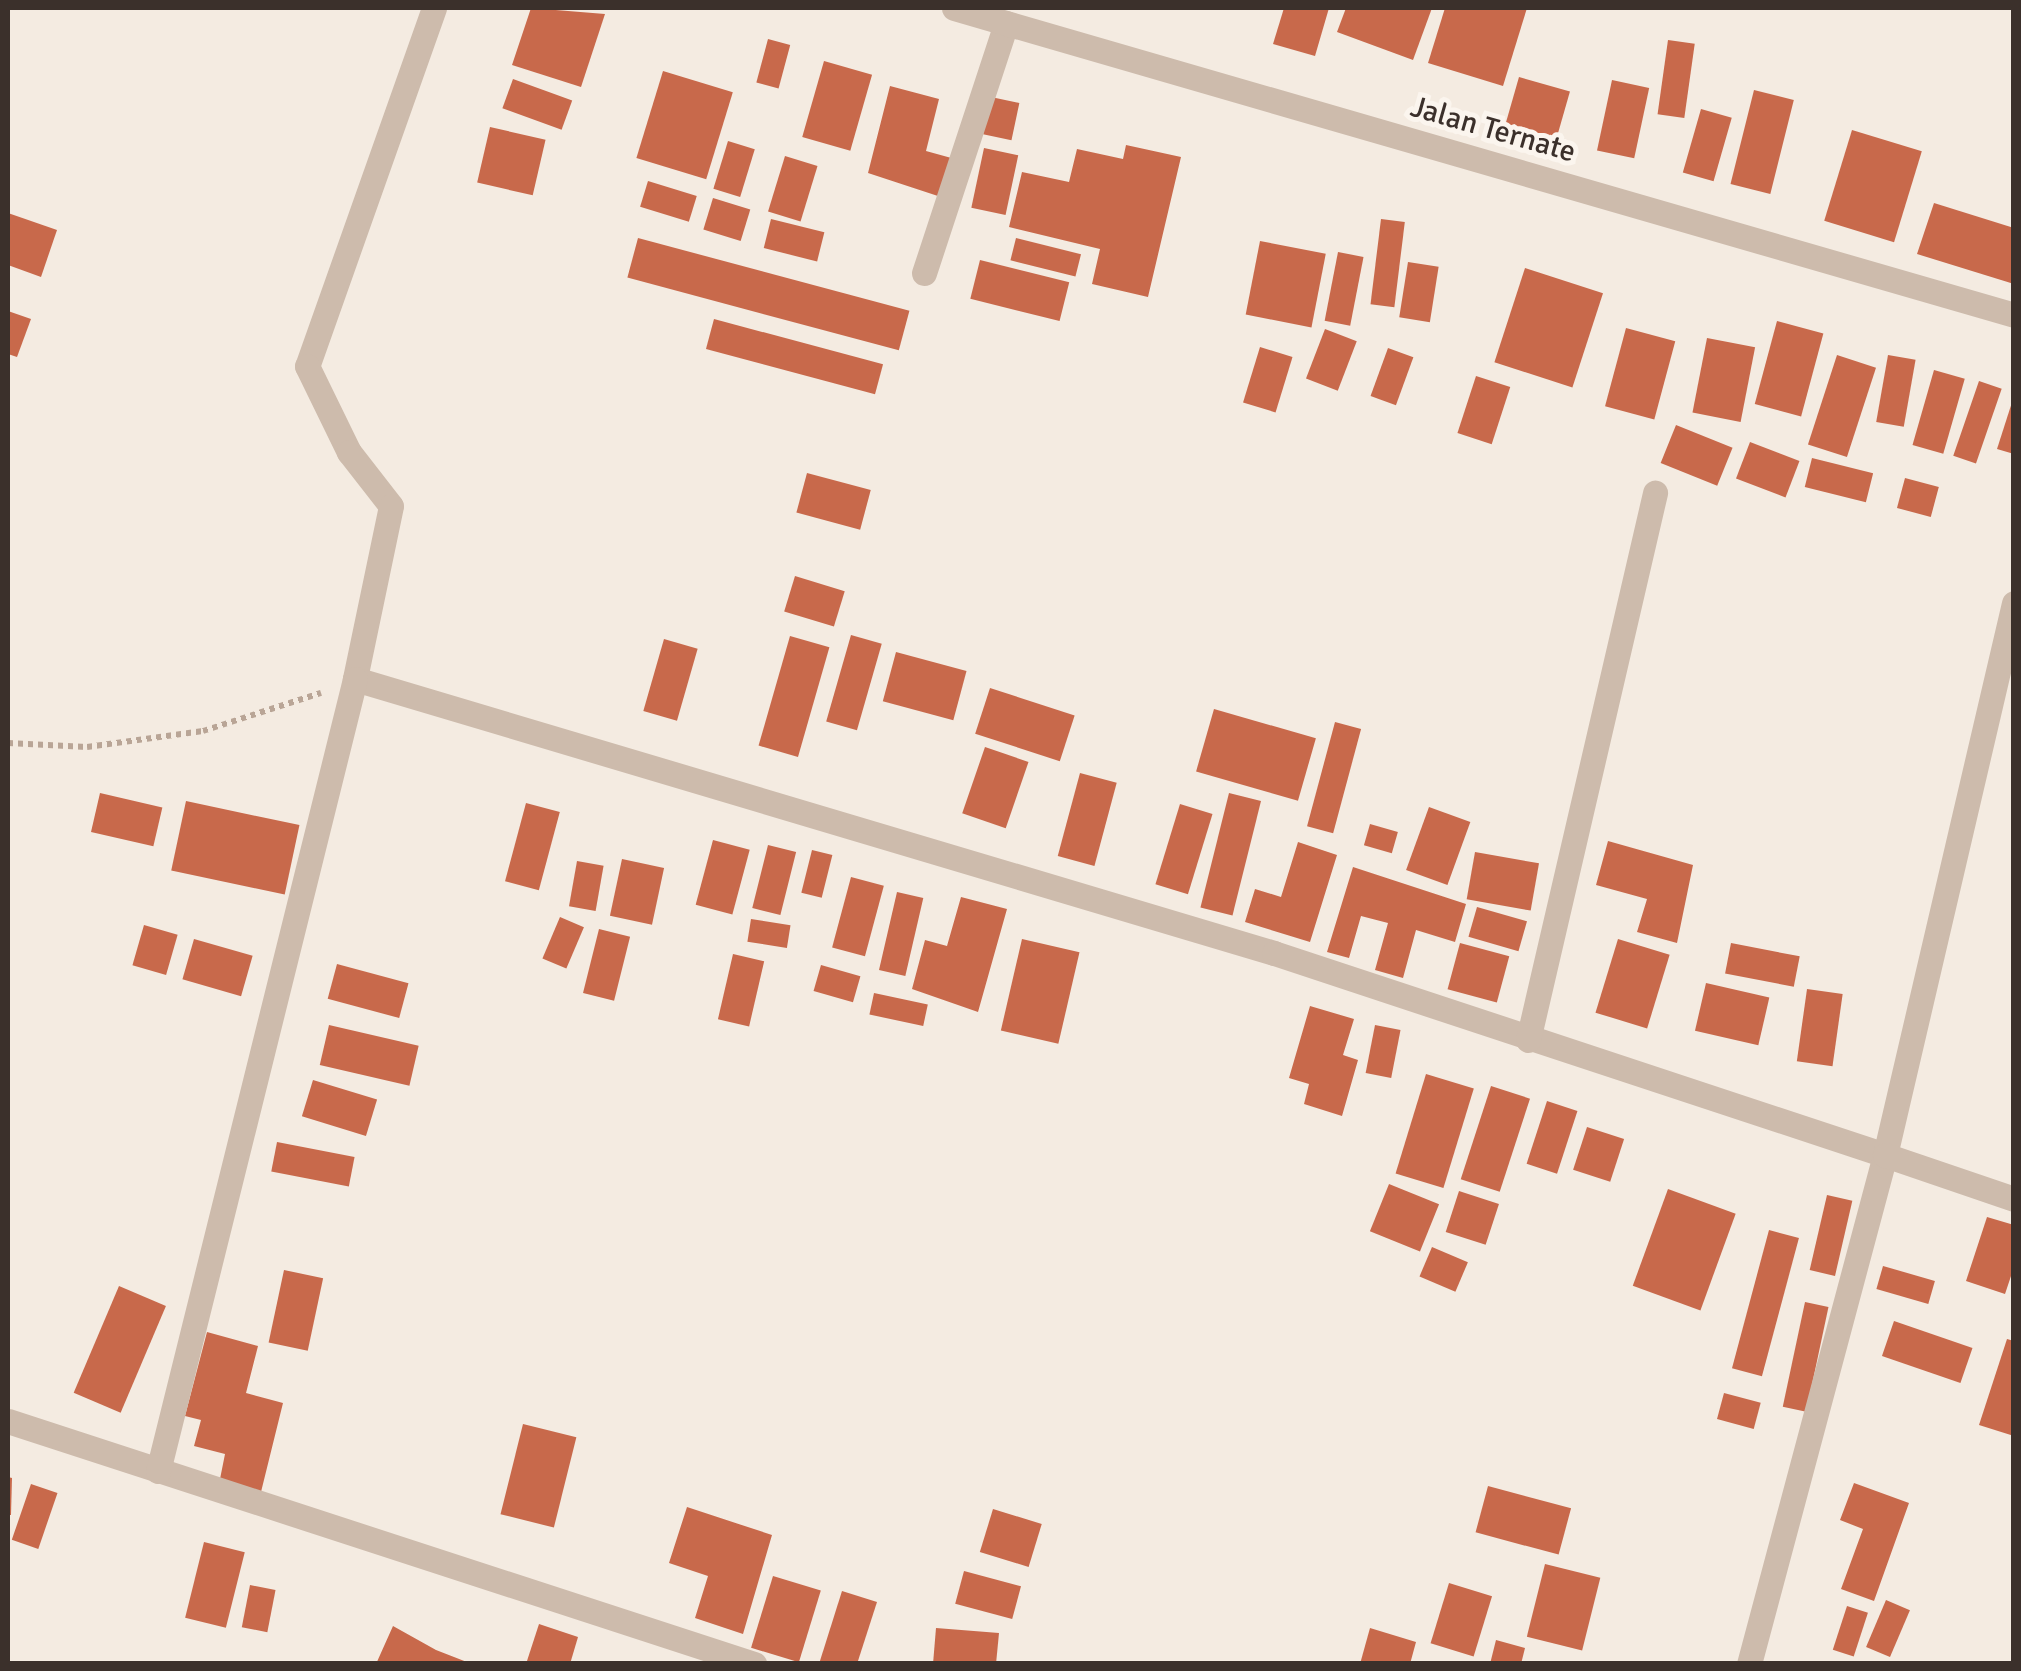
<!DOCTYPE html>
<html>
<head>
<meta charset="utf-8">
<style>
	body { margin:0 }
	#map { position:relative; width:2021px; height:1671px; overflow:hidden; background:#f4ebe1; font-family:Signika,sans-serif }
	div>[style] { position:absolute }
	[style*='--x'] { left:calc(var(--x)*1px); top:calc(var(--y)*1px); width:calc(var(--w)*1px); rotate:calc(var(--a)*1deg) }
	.building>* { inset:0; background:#c8694b; transform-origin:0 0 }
	.path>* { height:6px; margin-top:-3px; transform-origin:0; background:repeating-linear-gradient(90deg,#b9a596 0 5px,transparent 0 10px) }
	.minor>* { height:25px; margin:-12.5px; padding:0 12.5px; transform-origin:12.5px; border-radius:12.5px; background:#cdbbac }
	.tertiary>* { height:25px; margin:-12.5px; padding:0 12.5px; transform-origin:12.5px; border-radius:12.5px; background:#cdbbac }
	span { translate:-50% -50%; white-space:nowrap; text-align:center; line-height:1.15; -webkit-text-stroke:10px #fbf5ee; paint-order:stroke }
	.street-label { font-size:30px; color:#3b302b }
	.frame { position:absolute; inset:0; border:10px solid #3b302b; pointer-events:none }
</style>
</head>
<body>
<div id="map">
	<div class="building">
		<i style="clip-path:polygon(531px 8px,605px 14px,581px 87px,512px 65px)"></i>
		<i style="clip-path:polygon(1284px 8px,1329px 8px,1315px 56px,1273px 44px)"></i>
		<i style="clip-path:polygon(1346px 8px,1432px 8px,1413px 60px,1337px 32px)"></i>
		<i style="clip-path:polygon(1445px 8px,1527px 8px,1503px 86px,1428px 63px)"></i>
		<i style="left:768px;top:39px;width:23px;height:45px;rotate:15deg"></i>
		<i style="left:1668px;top:40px;width:27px;height:75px;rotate:8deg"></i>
		<i style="left:824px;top:61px;width:50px;height:79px;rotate:16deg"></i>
		<i style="left:663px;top:71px;width:73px;height:91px;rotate:17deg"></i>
		<i style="left:1519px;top:77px;width:53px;height:59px;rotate:16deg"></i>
		<i style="left:513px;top:79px;width:63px;height:31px;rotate:20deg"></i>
		<i style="left:1612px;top:80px;width:38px;height:72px;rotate:12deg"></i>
		<i style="clip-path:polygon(890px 86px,939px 99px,926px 151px,955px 159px,944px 198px,868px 173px)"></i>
		<i style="left:1754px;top:90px;width:41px;height:97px;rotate:14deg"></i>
		<i style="left:991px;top:97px;width:29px;height:38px;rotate:12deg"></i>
		<i style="left:1701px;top:109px;width:32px;height:66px;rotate:16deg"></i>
		<i style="left:490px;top:127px;width:57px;height:57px;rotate:13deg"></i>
		<i style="left:1852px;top:130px;width:73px;height:95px;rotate:17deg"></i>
		<i style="left:728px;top:141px;width:28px;height:50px;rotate:17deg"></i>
		<i style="clip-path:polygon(1126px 145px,1181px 157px,1148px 297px,1092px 284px,1100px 249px,1009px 227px,1022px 172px,1069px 182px,1077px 149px,1123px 159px)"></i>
		<i style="left:984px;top:148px;width:35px;height:61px;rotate:12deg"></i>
		<i style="left:785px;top:156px;width:34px;height:58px;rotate:17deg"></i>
		<i style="left:648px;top:181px;width:51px;height:27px;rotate:17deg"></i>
		<i style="left:713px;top:198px;width:39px;height:33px;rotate:17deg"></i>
		<i style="clip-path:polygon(1934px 203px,2014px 228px,2014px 284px,1917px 254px)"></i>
		<i style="clip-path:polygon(8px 213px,57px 230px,41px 277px,8px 265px)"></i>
		<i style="left:771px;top:219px;width:55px;height:30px;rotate:14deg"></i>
		<i style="left:1381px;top:219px;width:24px;height:86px;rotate:7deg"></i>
		<i style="left:638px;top:238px;width:281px;height:41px;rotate:15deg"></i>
		<i style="left:1016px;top:238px;width:67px;height:23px;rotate:14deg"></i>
		<i style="left:1260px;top:241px;width:67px;height:75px;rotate:11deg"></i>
		<i style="left:1338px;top:252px;width:26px;height:70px;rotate:11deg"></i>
		<i style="left:980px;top:260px;width:92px;height:40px;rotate:14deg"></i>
		<i style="left:1408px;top:262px;width:31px;height:56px;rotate:9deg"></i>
		<i style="left:1525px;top:268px;width:82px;height:99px;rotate:18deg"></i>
		<i style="clip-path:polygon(8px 311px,31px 319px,17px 357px,8px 354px)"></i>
		<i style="left:714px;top:319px;width:175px;height:31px;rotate:15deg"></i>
		<i style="left:1777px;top:321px;width:48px;height:86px;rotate:15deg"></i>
		<i style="left:1626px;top:328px;width:51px;height:81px;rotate:15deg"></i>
		<i style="left:1325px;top:329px;width:34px;height:53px;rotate:21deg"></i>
		<i style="left:1707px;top:338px;width:49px;height:76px;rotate:11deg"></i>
		<i style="left:1260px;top:347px;width:34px;height:58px;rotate:17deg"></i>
		<i style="left:1388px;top:348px;width:27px;height:51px;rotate:20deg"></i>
		<i style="left:1837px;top:355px;width:41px;height:94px;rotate:18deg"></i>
		<i style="left:1888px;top:355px;width:28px;height:68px;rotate:10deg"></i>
		<i style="left:1934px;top:370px;width:32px;height:78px;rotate:16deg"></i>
		<i style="left:1476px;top:376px;width:36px;height:60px;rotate:18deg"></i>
		<i style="left:1979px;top:381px;width:24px;height:79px;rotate:19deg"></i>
		<i style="clip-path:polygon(2014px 396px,2014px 454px,1997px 449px)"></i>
		<i style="left:1676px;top:425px;width:61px;height:41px;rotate:22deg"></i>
		<i style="left:1750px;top:442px;width:53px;height:39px;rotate:21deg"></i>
		<i style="left:1812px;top:458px;width:63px;height:30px;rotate:14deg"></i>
		<i style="left:807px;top:473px;width:66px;height:41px;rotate:15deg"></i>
		<i style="left:1905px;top:478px;width:35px;height:31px;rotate:15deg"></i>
		<i style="left:795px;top:576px;width:52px;height:37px;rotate:17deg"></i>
		<i style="left:851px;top:635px;width:32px;height:90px;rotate:16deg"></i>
		<i style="left:790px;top:636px;width:41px;height:114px;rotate:16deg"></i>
		<i style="left:664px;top:639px;width:35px;height:75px;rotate:16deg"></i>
		<i style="left:896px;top:652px;width:73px;height:51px;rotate:15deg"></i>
		<i style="left:990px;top:688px;width:89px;height:48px;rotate:18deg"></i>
		<i style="left:1214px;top:709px;width:106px;height:65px;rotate:16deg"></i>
		<i style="left:1335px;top:722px;width:27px;height:108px;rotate:15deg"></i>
		<i style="left:985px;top:747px;width:46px;height:70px;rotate:19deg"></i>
		<i style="left:1080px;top:773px;width:38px;height:86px;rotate:15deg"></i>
		<i style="left:100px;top:793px;width:64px;height:40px;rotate:13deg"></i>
		<i style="left:1229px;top:793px;width:33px;height:118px;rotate:14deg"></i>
		<i style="left:186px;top:801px;width:116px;height:71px;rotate:12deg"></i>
		<i style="left:526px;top:803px;width:35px;height:81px;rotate:15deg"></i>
		<i style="left:1180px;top:804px;width:34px;height:84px;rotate:17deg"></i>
		<i style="left:1429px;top:807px;width:44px;height:67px;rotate:20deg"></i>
		<i style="left:1370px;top:824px;width:29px;height:22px;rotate:16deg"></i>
		<i style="left:713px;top:840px;width:38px;height:67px;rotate:15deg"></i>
		<i style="clip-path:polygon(1608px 841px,1693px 865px,1677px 943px,1637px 932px,1647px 899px,1596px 885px)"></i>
		<i style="clip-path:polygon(1298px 842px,1337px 855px,1310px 942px,1245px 922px,1255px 889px,1281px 897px)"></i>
		<i style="left:768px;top:845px;width:29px;height:65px;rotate:14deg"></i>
		<i style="left:812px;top:850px;width:21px;height:44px;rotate:14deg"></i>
		<i style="left:1475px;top:852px;width:65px;height:48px;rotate:10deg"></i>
		<i style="left:622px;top:859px;width:43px;height:58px;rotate:12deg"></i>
		<i style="left:577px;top:861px;width:27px;height:46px;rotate:10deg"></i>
		<i style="clip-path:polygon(1353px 867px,1466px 904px,1455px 942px,1416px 930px,1403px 978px,1375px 970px,1388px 923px,1361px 916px,1349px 958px,1327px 952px)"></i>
		<i style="left:851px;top:877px;width:34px;height:73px;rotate:15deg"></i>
		<i style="left:897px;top:892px;width:27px;height:80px;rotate:13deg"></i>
		<i style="clip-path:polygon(961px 897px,1007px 909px,978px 1012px,912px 989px,925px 940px,947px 946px)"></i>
		<i style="left:1477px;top:907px;width:52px;height:31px;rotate:16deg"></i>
		<i style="left:560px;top:917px;width:26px;height:45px;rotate:23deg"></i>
		<i style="left:751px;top:919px;width:40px;height:23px;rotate:9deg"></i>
		<i style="left:144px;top:925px;width:35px;height:42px;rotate:16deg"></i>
		<i style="left:599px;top:929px;width:32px;height:66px;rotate:14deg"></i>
		<i style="left:194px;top:939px;width:61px;height:42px;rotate:16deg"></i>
		<i style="left:1022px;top:939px;width:59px;height:94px;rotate:13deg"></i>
		<i style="left:1618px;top:939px;width:54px;height:77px;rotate:17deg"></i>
		<i style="left:1460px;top:943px;width:51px;height:48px;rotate:15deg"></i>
		<i style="left:1731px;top:943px;width:70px;height:31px;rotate:11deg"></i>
		<i style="left:733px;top:954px;width:32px;height:67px;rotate:13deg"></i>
		<i style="left:337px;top:964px;width:74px;height:36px;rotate:15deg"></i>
		<i style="left:821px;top:965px;width:41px;height:27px;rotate:16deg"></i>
		<i style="left:1706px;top:983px;width:65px;height:49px;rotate:13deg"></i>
		<i style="left:1807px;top:989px;width:36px;height:73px;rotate:8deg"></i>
		<i style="left:874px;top:993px;width:55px;height:22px;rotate:12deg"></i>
		<i style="clip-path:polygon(1310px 1006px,1354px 1019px,1343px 1055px,1358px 1060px,1342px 1116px,1304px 1104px,1309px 1084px,1289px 1078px)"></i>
		<i style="left:329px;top:1025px;width:92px;height:41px;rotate:13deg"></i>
		<i style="left:1375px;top:1025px;width:26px;height:49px;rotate:11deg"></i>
		<i style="left:1426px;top:1074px;width:50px;height:104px;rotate:17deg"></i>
		<i style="left:313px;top:1080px;width:67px;height:38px;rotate:17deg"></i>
		<i style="left:1491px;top:1086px;width:41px;height:98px;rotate:18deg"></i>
		<i style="left:1547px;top:1101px;width:32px;height:66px;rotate:18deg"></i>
		<i style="left:1587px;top:1127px;width:39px;height:45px;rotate:18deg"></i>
		<i style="left:277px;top:1142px;width:79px;height:30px;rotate:11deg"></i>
		<i style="left:1389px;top:1184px;width:54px;height:51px;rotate:22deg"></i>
		<i style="left:1668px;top:1189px;width:72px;height:103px;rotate:20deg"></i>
		<i style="left:1459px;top:1191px;width:42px;height:43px;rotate:18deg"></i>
		<i style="left:1827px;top:1195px;width:26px;height:77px;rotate:13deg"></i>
		<i style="clip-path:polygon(1987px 1217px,2014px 1225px,2014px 1267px,2005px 1294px,1966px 1281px)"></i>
		<i style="left:1769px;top:1230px;width:31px;height:143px;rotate:15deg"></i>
		<i style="left:1432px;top:1247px;width:39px;height:32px;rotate:23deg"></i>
		<i style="left:1883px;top:1266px;width:54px;height:24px;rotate:16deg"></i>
		<i style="left:284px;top:1270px;width:40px;height:74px;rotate:12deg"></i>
		<i style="left:119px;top:1286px;width:51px;height:116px;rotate:23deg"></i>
		<i style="left:1805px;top:1302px;width:24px;height:107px;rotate:12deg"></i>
		<i style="left:1894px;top:1321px;width:83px;height:37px;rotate:19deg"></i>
		<i style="clip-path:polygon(207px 1332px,258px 1346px,246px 1393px,283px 1403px,261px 1492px,219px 1484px,225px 1454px,194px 1446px,201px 1420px,185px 1416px)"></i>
		<i style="clip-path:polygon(2007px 1339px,2014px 1341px,2014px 1436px,1979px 1425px)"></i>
		<i style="left:1724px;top:1393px;width:38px;height:27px;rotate:15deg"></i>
		<i style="left:523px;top:1424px;width:55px;height:93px;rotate:14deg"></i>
		<i style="clip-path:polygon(8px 1477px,12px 1478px,11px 1515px,8px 1515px)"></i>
		<i style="clip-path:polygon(1854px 1483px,1909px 1503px,1874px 1601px,1841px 1589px,1863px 1529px,1840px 1520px)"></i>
		<i style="left:31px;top:1484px;width:28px;height:59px;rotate:19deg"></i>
		<i style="left:1488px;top:1486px;width:86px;height:48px;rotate:15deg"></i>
		<i style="clip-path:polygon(687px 1507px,772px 1535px,743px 1634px,695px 1618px,708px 1576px,669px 1563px)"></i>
		<i style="left:993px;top:1509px;width:51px;height:45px;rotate:17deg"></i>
		<i style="left:204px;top:1542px;width:42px;height:78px;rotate:14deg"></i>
		<i style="left:1545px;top:1564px;width:57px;height:75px;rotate:14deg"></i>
		<i style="left:964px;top:1571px;width:59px;height:34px;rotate:15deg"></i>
		<i style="left:773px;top:1576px;width:50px;height:75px;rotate:17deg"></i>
		<i style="left:1449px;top:1583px;width:45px;height:63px;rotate:17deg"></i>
		<i style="left:250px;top:1585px;width:26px;height:43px;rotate:11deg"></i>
		<i style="clip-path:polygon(842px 1591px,877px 1602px,857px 1664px,819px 1664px)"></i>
		<i style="left:1886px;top:1600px;width:26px;height:51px;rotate:23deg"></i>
		<i style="left:1847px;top:1606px;width:22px;height:46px;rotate:18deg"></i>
		<i style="clip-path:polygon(539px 1624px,578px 1637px,570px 1664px,526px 1664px)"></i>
		<i style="clip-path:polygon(393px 1626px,436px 1650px,472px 1664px,376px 1664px)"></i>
		<i style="clip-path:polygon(936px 1628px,999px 1633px,996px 1664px,933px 1664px)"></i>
		<i style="clip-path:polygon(1370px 1628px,1416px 1642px,1410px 1664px,1360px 1664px)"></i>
		<i style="clip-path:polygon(1496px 1640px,1525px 1648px,1521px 1664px,1490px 1664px)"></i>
	</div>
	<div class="path">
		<i style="--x:8;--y:743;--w:79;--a:2.9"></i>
		<i style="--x:87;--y:747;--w:117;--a:-7.9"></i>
		<i style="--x:203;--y:731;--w:124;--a:-17.9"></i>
	</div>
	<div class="minor">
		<i style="--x:434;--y:8;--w:380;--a:109.5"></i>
		<i style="--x:307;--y:366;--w:96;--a:64"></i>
		<i style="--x:349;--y:452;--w:68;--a:52.1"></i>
		<i style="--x:391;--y:506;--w:177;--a:101.8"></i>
		<i style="--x:355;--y:679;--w:959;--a:16.6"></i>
		<i style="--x:1274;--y:953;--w:644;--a:18.29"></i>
		<i style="--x:1885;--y:1155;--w:527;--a:104.96"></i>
		<i style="--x:924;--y:273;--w:263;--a:-71.8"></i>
		<i style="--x:2014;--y:603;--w:567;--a:103.15"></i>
		<i style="--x:1885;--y:1155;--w:136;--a:18.8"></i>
		<i style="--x:1528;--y:1040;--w:562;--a:-76.93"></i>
		<i style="--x:8;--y:1421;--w:785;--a:18.04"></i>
		<i style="--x:158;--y:1471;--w:816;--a:-76.03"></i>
	</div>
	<div class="tertiary">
		<i style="--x:954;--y:8;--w:1104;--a:16.15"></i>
	</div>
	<div class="street-label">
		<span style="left:1493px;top:130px;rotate:16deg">Jalan Ternate</span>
	</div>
	<div class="frame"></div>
</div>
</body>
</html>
